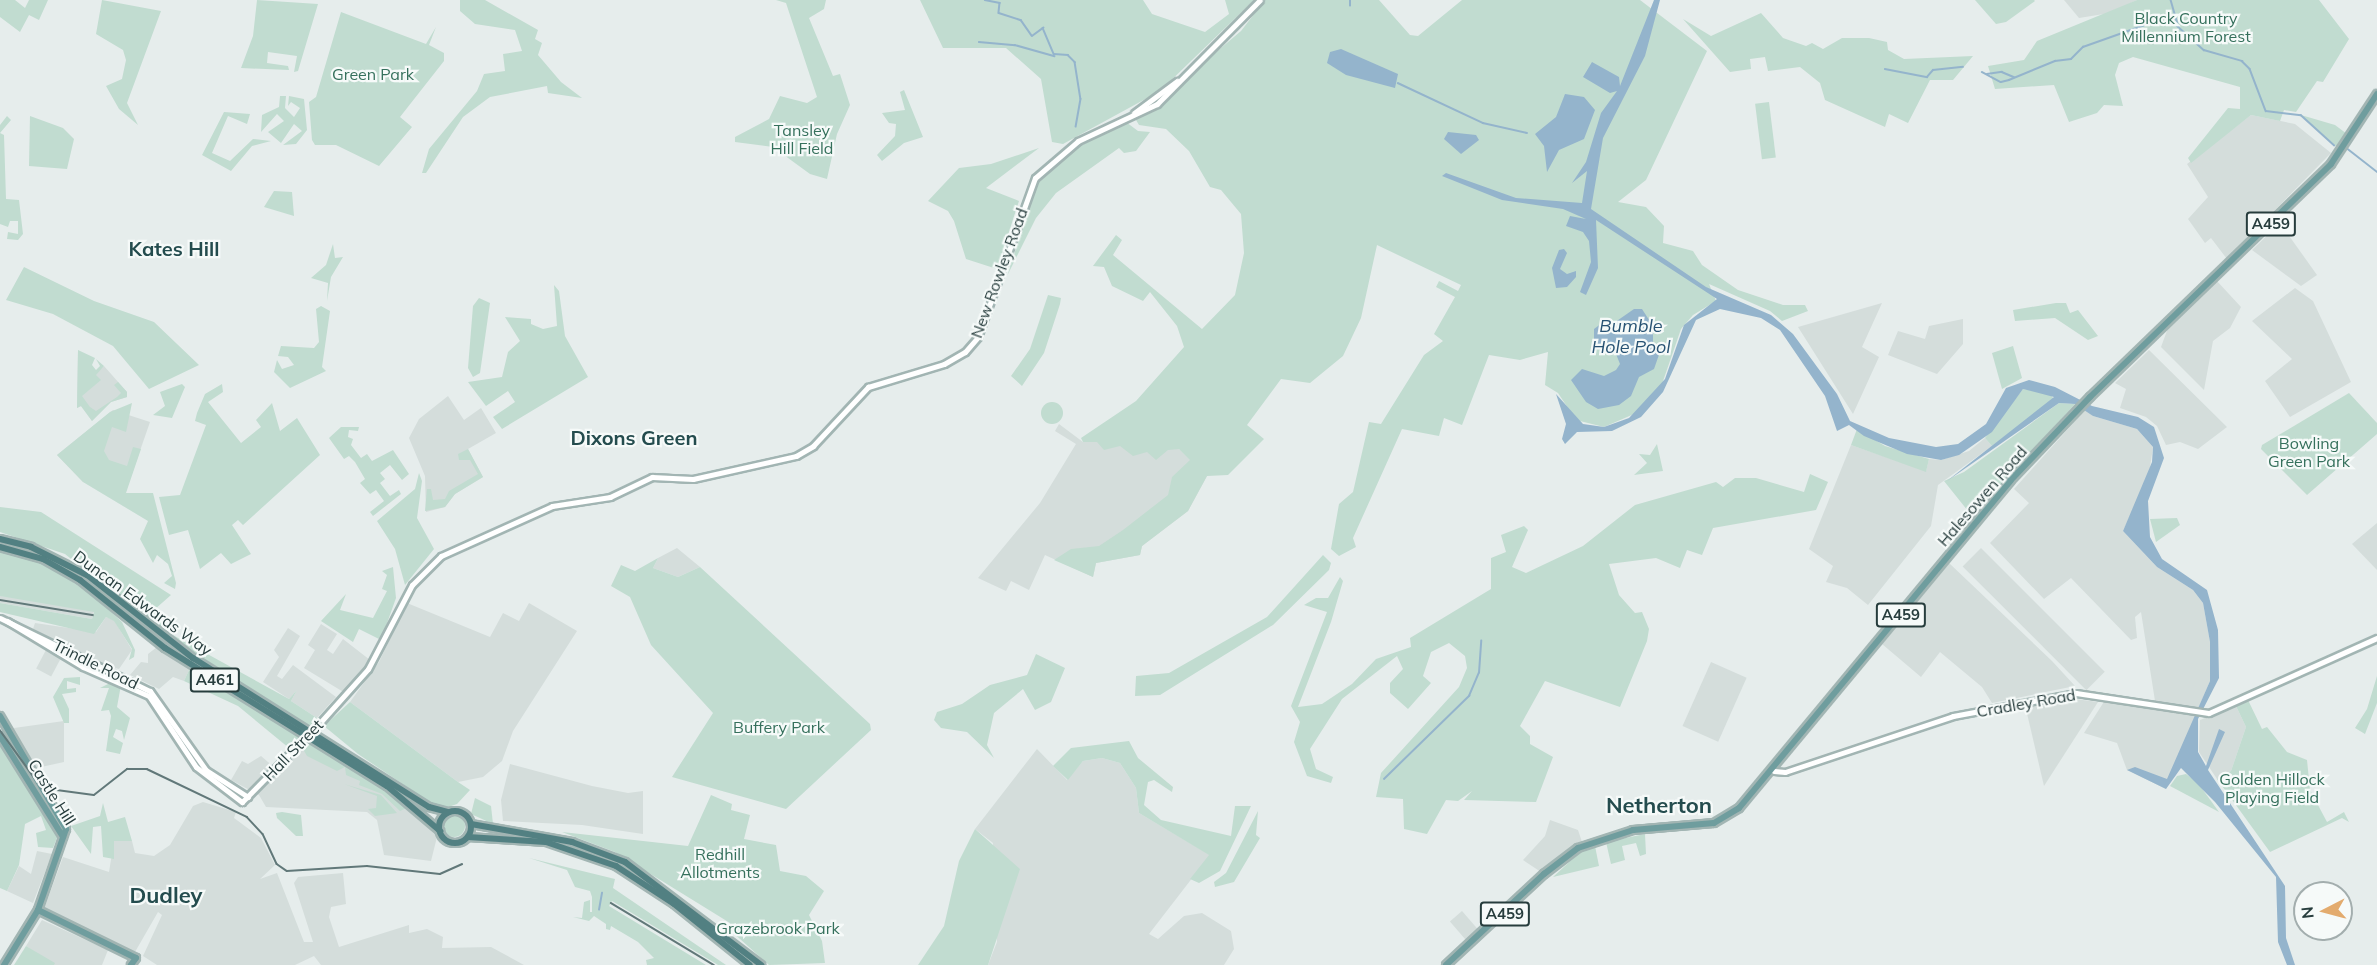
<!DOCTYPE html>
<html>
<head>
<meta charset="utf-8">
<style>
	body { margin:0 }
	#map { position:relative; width:2377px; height:965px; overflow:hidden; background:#e6edec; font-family:Mulish,sans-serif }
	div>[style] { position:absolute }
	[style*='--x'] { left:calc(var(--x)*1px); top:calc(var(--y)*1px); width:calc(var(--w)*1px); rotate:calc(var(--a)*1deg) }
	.built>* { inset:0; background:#d4dddb; transform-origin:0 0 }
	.green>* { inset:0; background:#c1dcd0; transform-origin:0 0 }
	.round { border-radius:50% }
	.water>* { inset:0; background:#94b4cc }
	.stream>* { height:1.5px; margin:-0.75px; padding:0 0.75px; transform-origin:0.75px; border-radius:0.75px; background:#94b4cc }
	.roads { filter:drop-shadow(2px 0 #a2b5b3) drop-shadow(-2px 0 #a2b5b3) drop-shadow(0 2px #a2b5b3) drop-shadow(0 -2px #a2b5b3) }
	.secondary>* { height:5px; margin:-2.5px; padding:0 2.5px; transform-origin:2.5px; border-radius:2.5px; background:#fff }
	.primary>* { height:6px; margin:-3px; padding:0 3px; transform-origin:3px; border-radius:3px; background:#6f9d9e }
	.trunk>* { height:6px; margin:-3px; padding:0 3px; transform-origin:3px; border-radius:3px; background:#528082 }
	.trunk>.ring { margin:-3px; padding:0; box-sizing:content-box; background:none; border:6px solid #528082; border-radius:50% }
	.tram>* { height:1.5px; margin:-0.75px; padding:0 0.75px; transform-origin:0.75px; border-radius:0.75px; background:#617879 }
	.bridges { filter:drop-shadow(2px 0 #a2b5b3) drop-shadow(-2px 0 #a2b5b3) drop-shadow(0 2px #a2b5b3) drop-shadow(0 -2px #a2b5b3) }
	.secondary-bridge>* { height:5px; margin:-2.5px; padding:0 2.5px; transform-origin:2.5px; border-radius:2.5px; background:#fff }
	span { translate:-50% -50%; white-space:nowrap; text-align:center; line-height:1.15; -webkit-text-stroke:4.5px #f6faf9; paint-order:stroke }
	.shield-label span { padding:2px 4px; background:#f6faf9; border:2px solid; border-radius:4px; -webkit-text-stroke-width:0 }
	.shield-label { font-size:15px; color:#273d3d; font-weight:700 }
	.park-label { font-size:16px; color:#35705c }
	.street-label { font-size:16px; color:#273d3d }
	.water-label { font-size:18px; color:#275273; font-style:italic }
	.quarter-label { font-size:20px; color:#244c4e; font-weight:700 }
	.district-label { font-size:22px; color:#244c4e; font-weight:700 }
	.north { position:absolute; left:2293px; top:881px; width:60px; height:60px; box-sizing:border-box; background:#f6faf9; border:2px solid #a3aeae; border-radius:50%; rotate:264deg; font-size:16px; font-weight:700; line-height:24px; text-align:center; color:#273d3d }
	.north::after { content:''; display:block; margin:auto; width:21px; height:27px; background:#e3ab6e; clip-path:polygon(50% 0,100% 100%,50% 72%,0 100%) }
</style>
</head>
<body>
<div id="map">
	<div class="built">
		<i style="clip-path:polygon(2064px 0,2137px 0,2110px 13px,2079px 18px)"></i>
		<i style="clip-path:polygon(2251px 115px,2295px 124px,2331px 153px,2227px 259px,2211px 238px,2205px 243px,2188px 219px,2208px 197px,2187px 164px)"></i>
		<i style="clip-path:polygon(2280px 223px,2317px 275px,2301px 286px,2252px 250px)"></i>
		<i style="clip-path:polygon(2216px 280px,2241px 307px,2230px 328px,2213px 341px,2204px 390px,2161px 347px,2168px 328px)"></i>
		<i style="clip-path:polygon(2295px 288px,2313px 301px,2351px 382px,2290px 417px,2265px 381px,2292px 359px,2252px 321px)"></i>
		<i style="clip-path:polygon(1882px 303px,1862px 347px,1879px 357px,1853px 414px,1798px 327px)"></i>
		<i style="clip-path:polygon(1963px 319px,1963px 344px,1937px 374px,1888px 355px,1898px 331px,1925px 339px,1929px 326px)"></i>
		<i style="clip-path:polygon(78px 350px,95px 374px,104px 366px,127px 392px,127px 397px,111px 402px,92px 421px,81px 406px,77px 408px)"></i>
		<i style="clip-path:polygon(2149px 350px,2227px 427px,2198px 449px,2180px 442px,2166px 445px,2157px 426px,2146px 417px,2120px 408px,2126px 389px,2115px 383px)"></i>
		<i style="clip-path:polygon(448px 396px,464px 420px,481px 408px,496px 433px,468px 449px,483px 477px,455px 494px,445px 507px,426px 512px,425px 476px,409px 438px,419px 419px)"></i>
		<i style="clip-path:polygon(2086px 409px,2093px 416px,2137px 429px,2153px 447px,2149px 474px,2123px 531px,2157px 567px,2193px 590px,2203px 603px,2210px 642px,2210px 681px,2198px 709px,2155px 701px,2141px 612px,2135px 617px,2137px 638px,2131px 640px,2071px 578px,2044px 599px,1990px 543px,2029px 503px,2014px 489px)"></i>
		<i style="clip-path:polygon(113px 410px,150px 422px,126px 491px,83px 482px,57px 455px)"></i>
		<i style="clip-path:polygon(1059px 424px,1083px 442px,1172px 442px,1207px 476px,1188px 511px,1142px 546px,1140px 555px,1096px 563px,1093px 577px,1045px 555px,1029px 590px,1011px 581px,1006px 591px,978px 578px,1040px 503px,1076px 444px,1055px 431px)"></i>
		<i style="clip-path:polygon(1985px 438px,1992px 446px,1938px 485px,1931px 526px,1868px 605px,1847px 588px,1826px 582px,1833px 566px,1809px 549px,1851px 445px,1926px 471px,1929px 459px,1941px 460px,1969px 451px)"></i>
		<i style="clip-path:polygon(2377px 523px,2377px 570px,2352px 544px)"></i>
		<i style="clip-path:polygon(677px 548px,700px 567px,678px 577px,653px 568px,658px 558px)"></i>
		<i style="left:1981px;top:548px;width:175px;height:26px;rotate:45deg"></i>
		<i style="clip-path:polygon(1949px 563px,2052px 661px,2075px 686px,1992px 703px,1982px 687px,1940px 652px,1921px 677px,1882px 644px)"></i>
		<i style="clip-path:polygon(0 596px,29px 598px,94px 611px,92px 619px,0 603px)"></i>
		<i style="clip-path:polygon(407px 603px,490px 637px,503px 613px,519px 621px,529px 603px,577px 631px,513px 731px,502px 761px,483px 777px,458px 782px,350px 702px,379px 662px)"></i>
		<i style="clip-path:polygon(106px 617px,114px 620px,132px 650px,119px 669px,91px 661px,33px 629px,35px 623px,96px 632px)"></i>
		<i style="clip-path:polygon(321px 624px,337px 634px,327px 650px,333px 654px,343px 639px,370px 660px,345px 693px,304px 668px,315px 650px,308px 645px)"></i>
		<i style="clip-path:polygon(288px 628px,300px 636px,277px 676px,282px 679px,293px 665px,336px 697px,317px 718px,291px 701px,297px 690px,289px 699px,263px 682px,279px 657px,274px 650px)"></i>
		<i style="clip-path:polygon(157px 647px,190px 668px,184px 681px,173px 677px,159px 689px,130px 675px,141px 662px,148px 663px,148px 654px)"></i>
		<i style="left:46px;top:650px;width:17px;height:21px;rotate:28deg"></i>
		<i style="left:1711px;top:662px;width:39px;height:70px;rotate:24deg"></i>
		<i style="clip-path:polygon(2107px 697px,2198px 713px,2166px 789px,2127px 770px,2117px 743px,2084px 733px)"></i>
		<i style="clip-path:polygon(2067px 698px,2098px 702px,2044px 786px,2025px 705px)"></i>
		<i style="clip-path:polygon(2236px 706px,2246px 727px,2231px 771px,2217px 779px,2199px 752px,2200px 720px)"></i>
		<i style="clip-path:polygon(64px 721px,64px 762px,32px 769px,7px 729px)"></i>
		<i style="clip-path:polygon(301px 742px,309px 742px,343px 762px,409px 807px,437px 837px,431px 861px,384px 855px,377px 820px,367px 812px,266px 807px,259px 795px,231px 780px,242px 761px,248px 764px,261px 756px,275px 768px)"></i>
		<i style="clip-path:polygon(1037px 749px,1067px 780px,1083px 761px,1102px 758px,1120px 763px,1136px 788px,1139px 813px,1210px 855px,1149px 934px,1158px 939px,1184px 916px,1202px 913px,1231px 931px,1234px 949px,1224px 965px,988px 965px,997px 942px,993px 843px,975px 829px)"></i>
		<i style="clip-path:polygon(510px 764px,592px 786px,628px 793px,643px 791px,643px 834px,582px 825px,503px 821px,501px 800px)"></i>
		<i style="clip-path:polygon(203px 802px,236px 812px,234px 818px,261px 838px,275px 865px,260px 879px,277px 873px,304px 942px,313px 942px,294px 883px,298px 877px,343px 873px,346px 904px,331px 907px,329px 917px,339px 947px,409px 925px,409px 933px,427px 929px,443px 937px,442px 948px,491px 947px,524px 965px,321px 965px,314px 956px,295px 965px,157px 965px,143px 956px,162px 915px,158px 912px,135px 952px,44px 909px,63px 857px,109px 872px,114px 841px,122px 840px,132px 841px,135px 853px,154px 856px,170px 845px,193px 806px)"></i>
		<i style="clip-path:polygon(1550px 820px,1578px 830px,1583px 845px,1544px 874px,1523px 860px,1545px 836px)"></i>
		<i style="clip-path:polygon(37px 851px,52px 854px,33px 903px,7px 891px,19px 866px,31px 874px)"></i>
		<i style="left:1462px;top:911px;width:30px;height:16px;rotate:49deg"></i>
		<i style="clip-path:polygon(42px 920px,108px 950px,102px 965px,54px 965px,26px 946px)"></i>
	</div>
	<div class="green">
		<i style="clip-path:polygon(0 0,15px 0,25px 8px,29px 0,48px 0,39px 20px,29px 15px,20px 32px,0 17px)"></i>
		<i style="clip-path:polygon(102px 0,161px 11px,127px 103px,138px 125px,119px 109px,106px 86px,122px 79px,126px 60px,123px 50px,96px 34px)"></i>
		<i style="clip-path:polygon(257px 0,318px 4px,298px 71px,294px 72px,297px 56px,268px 52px,267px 63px,288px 66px,289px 70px,241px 68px,253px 36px)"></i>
		<i style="clip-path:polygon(460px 0,485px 0,538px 30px,535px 39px,542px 43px,538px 55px,561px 82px,582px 98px,548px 93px,547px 86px,490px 97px,463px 117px,426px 173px,422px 173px,429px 149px,477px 91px,484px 74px,505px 71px,503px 54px,522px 51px,515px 30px,475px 24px,460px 11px)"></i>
		<i style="clip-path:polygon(776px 0,826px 0,824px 9px,809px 18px,833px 76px,840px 74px,850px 105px,837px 134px,827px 179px,810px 174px,773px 147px,735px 142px,735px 137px,769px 119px,780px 96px,807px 103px,817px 97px,786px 3px)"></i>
		<i style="clip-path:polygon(920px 0,1143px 0,1152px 14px,1205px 32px,1229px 14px,1225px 0,1254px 0,1160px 91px,1063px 144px,1052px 142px,1041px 79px,1006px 48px,943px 48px)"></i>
		<i style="clip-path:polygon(1265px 0,1379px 0,1410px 35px,1418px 36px,1462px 0,1640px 0,1707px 51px,1646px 180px,1618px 202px,1646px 207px,1664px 226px,1663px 243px,1693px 251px,1702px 265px,1738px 290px,1783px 305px,1805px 305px,1808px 311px,1782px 321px,1770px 311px,1709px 284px,1716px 301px,1693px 315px,1681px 329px,1662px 384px,1634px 414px,1604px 427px,1576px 420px,1558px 393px,1545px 385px,1548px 352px,1520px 360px,1489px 355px,1462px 425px,1444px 418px,1439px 436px,1402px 429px,1353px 538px,1356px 547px,1339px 556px,1331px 549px,1339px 504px,1353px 492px,1369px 422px,1381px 424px,1424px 355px,1443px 341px,1434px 334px,1455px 297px,1436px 287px,1439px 281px,1458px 291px,1461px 285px,1377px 245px,1361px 318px,1343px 356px,1310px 383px,1281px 379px,1247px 425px,1264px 439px,1228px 475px,1207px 476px,1188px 511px,1142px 546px,1140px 555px,1096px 563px,1093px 577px,1054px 560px,1071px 549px,1099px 546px,1123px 530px,1168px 495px,1172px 477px,1190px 460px,1179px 449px,1168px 450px,1156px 460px,1147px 452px,1133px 456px,1120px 446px,1104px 450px,1097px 442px,1083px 442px,1081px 438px,1136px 401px,1184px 347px,1177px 326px,1150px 292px,1143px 301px,1112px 286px,1104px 267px,1093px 266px,1116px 235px,1122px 240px,1113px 255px,1202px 329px,1235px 295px,1244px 253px,1241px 214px,1221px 190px,1210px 187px,1189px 151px,1166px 129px,1139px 125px,1136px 120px,1241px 31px)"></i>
		<i style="clip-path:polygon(1975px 0,2034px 0,2035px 1px,2006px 22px,1996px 24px)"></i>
		<i style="clip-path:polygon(2137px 0,2319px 0,2349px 39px,2323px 82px,2317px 81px,2296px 112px,2284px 110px,2280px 121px,2251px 115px,2191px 163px,2188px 158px,2228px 108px,2240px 109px,2240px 87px,2133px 57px,2119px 63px,2115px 75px,2123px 106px,2104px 105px,2097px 113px,2069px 122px,2054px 85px,1995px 89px,1988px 66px,2024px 60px,2037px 41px)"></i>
		<i style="clip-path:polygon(341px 12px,426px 44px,436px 27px,429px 45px,444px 53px,444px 61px,400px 117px,412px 127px,379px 166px,336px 145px,315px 145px,312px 140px,309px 102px,316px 97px)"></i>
		<i style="clip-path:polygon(1761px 13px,1783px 38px,1806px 46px,1812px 43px,1823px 49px,1842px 38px,1869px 38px,1887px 42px,1888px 50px,1904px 59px,1973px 56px,1953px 80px,1930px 80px,1908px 123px,1889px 114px,1885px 127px,1825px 100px,1820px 83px,1800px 67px,1768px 71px,1765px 57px,1750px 59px,1751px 69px,1730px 72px,1683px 19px,1711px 36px)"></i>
		<i style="clip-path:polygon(904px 90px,923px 137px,904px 143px,882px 161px,877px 155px,895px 136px,896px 124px,889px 123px,882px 113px,905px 110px,900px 92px)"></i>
		<i style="clip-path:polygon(280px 96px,286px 96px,285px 108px,294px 117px,300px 108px,291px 102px,288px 106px,289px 96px,304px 99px,307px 130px,296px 144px,283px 145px,302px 131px,294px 124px,281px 143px,268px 132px,284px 121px,277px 114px,261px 132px,262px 115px,279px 107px)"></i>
		<i style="left:1769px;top:102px;width:56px;height:14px;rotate:83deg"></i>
		<i style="clip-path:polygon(224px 112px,250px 114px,247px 124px,228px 116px,212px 153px,230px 161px,253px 139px,271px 141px,252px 146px,231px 171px,202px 155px)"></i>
		<i style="clip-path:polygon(2301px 115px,2335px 125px,2347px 134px,2338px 148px)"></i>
		<i style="clip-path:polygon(7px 116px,11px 120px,0 133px,4px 135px,6px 199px,19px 200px,23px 234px,18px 240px,7px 239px,8px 232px,18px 234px,18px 221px,10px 221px,8px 227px,0 224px,0 125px)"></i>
		<i style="clip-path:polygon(30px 116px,63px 128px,74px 139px,67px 169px,29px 166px)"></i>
		<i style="clip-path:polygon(1126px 122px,1138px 131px,1150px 132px,1136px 151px,1124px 153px,1119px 148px,1056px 193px,1036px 218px,1007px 276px,1037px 184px,1077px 148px)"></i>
		<i style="clip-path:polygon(1039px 148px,986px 188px,1019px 201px,997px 269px,966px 259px,954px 221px,948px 211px,928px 201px,959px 168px,991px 164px)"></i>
		<i style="clip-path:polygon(274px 191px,292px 192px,294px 216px,264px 207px)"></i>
		<i style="clip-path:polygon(333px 244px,335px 258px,343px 257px,331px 277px,327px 301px,328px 283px,311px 278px,326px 265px)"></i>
		<i style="clip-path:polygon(24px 267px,94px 301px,154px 322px,199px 365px,149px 389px,113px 346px,53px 314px,6px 300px)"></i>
		<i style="clip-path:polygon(554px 285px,559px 291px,565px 336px,588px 377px,502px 429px,493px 417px,515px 402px,508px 391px,486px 406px,468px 382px,502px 377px,508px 352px,520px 341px,505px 317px,531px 319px,531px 324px,543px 329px,557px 326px)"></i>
		<i style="clip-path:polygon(1048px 295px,1061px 298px,1060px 304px,1044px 353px,1022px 386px,1011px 376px,1030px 349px)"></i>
		<i style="clip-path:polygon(479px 298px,490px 303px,480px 373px,473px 377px,468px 368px,473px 306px)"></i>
		<i style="clip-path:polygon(2056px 303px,2066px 303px,2070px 313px,2078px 310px,2098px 336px,2088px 340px,2055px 318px,2015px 321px,2013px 310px)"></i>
		<i style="clip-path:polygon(321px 306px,330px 311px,322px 367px,326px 371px,290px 388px,274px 372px,277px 360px,282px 369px,294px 365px,288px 357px,278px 356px,281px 346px,314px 348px,319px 342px,316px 309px)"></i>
		<i style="clip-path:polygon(2013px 346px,2022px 378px,2002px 389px,1992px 353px)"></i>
		<i style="clip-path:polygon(78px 350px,95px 358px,92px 365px,96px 370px,100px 366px,96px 359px,104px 366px,96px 375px,101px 380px,82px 396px,90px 407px,96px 411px,117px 397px,121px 393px,114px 385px,118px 382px,127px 392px,127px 397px,111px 402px,92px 421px,81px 406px,77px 408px)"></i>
		<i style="clip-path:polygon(182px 384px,185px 387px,172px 418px,153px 415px,165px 406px,160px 392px)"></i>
		<i style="clip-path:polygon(222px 384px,223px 392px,208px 402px,241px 443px,261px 427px,256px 420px,272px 403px,280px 431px,297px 418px,320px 455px,243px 525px,238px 520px,232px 525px,251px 554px,231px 564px,221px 553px,200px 569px,188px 530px,169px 535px,159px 497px,180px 495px,206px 425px,195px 421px,197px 413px,205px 394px)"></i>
		<i style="clip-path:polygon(2023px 389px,2049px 393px,2054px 399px,1992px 446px,1985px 438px)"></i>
		<i style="clip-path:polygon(2349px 393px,2377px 423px,2377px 434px,2307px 495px,2261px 449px,2262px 445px)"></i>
		<i class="round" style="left:1041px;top:402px;width:22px;height:22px"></i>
		<i style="clip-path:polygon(132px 403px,126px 432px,112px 427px,104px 451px,109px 460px,127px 466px,133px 447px,141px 449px,126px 493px,153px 493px,176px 583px,175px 589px,164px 583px,172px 576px,168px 564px,157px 555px,153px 563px,140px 539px,148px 521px,83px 482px,57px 455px,110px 412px)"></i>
		<i style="clip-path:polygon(2059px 403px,2075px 404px,1972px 516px,1944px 481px,1964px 472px)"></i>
		<i style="clip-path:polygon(341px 427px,359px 427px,358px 431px,349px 430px,348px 437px,353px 439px,351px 445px,361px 458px,367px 454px,372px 461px,393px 450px,409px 474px,402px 480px,390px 465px,380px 473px,385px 479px,380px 483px,390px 496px,399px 490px,401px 494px,373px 516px,370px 512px,384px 501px,376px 490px,370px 494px,360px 483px,365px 479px,355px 462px,349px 456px,344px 459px,329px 438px)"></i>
		<i style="clip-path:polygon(1857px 429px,1885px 446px,1929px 459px,1926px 472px,1851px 445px)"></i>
		<i style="clip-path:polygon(1657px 444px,1663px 471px,1634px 475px,1647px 463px,1639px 454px,1650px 455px)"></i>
		<i style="clip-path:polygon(468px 449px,483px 477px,455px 494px,445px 507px,425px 511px,427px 489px,431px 489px,433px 500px,445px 499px,449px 491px,478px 474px,470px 460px,459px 460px,458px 454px)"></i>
		<i style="clip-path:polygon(419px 473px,422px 481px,417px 518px,434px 549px,405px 585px,395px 549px,377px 521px,415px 489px)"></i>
		<i style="clip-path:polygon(1810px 474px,1828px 482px,1816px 510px,1713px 528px,1702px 555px,1687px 550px,1680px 568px,1656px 558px,1609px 564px,1619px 595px,1635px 613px,1642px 612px,1649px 629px,1647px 641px,1620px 707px,1545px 681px,1520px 726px,1530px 736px,1530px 744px,1553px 757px,1536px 802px,1464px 800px,1472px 791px,1458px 801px,1446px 800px,1427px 834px,1404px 829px,1403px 799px,1376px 797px,1381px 773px,1459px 687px,1467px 668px,1465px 656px,1449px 643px,1431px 652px,1423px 676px,1431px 683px,1408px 709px,1390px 693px,1390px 683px,1403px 669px,1397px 656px,1342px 699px,1310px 749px,1316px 769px,1333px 777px,1331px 783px,1307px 776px,1294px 742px,1300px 722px,1291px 706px,1327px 612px,1304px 605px,1316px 598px,1328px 598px,1340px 577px,1343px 581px,1331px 622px,1298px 707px,1322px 704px,1352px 684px,1376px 659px,1411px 647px,1410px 638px,1491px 589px,1491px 558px,1506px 552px,1501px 535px,1524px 526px,1528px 530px,1512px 567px,1526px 573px,1583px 546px,1635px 505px,1716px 482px,1723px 487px,1735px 478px,1756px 478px,1804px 492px)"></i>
		<i style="clip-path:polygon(0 507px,41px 512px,171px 595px,154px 610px,168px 626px,163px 626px,163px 633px,65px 554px,0 532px)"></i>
		<i style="clip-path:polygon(2177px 518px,2180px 525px,2156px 542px,2150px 519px)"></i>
		<i style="clip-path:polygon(0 551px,49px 566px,95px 597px,122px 622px,135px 650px,134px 657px,129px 660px,132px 649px,114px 621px,106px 617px,94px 634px,0 612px,0 603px,92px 619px,94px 612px,0 596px)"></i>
		<i style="clip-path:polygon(1323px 555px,1331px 563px,1329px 570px,1273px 625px,1160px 695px,1135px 696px,1136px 676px,1169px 673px,1267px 617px)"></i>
		<i style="clip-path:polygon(658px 558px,653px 568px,678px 577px,700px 567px,870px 724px,871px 730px,786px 809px,672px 777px,713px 713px,651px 645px,630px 597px,611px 586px,621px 565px,635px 571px)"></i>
		<i style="clip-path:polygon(393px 567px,396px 598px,381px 640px,359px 629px,353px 642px,321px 621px,346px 594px,340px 610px,373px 618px,387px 591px,382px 589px,387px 575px,382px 571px)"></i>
		<i style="clip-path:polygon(171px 634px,289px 699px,297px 690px,291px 701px,317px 718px,310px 726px,168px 636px)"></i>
		<i style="clip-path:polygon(1036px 654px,1065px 668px,1051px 702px,1035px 710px,1023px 689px,994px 713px,987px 745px,994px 758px,967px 732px,941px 728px,934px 720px,937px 712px,962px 704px,990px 685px,1027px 675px)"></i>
		<i style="clip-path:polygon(190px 668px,276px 721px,300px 736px,289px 748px,238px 706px,184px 681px)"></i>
		<i style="clip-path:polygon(2377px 676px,2377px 703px,2365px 734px,2355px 728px,2367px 709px)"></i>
		<i style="clip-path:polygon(80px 677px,80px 685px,67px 681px,67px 689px,76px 688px,76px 692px,62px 694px,69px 709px,69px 723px,64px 723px,53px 697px,64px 678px)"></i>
		<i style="clip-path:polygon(112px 682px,121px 685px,117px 707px,130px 718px,124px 740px,122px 731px,116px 729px,113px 737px,123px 743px,120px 754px,106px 751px,111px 716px,109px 710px,101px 711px,109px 688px,100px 688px)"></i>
		<i style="clip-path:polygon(2248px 700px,2262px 729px,2267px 727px,2287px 752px,2307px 760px,2310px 790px,2327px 822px,2344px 812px,2349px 822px,2342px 818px,2270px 852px,2217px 779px,2231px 771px,2246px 727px,2236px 706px)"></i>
		<i style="clip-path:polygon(350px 702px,458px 782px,470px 790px,457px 804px,445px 808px,434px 805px,358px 754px,324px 726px)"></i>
		<i style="clip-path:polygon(1129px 741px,1138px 758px,1173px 787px,1172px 792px,1154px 780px,1148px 782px,1144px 805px,1161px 820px,1231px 836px,1235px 806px,1251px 806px,1220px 871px,1199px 883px,1190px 879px,1209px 855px,1139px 813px,1136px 788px,1120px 763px,1102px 758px,1083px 761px,1068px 780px,1053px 766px,1071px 748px)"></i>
		<i style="clip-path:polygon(309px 742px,343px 762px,409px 807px,400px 811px,382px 794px,359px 785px,360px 781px,346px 775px,345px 767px,337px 771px,307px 756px,303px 749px)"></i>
		<i style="clip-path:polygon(0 743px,58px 835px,53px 848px,38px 847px,36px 833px,46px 830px,41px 816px,25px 824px,19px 865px,7px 891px,0 888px)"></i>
		<i style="clip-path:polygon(2186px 774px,2198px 783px,2219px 812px,2170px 786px,2177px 776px)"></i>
		<i style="clip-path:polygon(344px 784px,381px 795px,397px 813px,375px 816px,368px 809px,376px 808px,377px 796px)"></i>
		<i style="clip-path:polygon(711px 795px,732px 804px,731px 810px,750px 815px,744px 839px,776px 845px,780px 871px,806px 876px,824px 891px,809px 915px,822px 941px,825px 963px,769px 965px,730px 930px,730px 923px,615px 852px,562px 832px,688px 846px)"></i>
		<i style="clip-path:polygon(475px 798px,491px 806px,493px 824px,471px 814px)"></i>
		<i style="clip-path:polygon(103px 803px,108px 822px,125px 817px,132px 841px,114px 841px,114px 859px,103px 857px,101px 826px,93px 827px,91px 854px,71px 826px,100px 816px)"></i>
		<i style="clip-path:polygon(1258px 811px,1256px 835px,1260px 838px,1234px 882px,1215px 887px,1214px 882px,1226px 873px)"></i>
		<i style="clip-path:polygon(282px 812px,301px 815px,303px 836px,296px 836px,277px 818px,276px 813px)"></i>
		<i class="round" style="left:443px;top:815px;width:22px;height:22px"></i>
		<i style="clip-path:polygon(975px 829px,1020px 869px,988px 965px,918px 965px,944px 926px,959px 861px)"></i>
		<i style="clip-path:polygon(1645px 834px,1646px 854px,1640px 856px,1636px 843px,1622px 846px,1625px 860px,1611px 864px,1606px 842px)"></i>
		<i style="clip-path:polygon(1595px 846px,1599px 866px,1553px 877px,1578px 854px)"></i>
		<i style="clip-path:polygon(529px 858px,615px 879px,613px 888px,726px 965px,718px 965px,612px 901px,609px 906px,706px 965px,647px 965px,646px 960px,654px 958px,638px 942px,611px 926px,610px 930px,606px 929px,606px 924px,594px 916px,589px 921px,573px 917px,582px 918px,584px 902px,590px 900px,590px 912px,592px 912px,592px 897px,590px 891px,575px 887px,567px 870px)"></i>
		<i style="clip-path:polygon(26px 946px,55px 963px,54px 965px,14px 965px)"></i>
	</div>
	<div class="water">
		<i style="clip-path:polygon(1654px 0,1660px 0,1645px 56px,1603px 138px,1591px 209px,1706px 287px,1771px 315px,1793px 334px,1837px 394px,1850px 421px,1889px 438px,1936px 447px,1958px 444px,1986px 424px,2006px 388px,2029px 380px,2055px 387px,2092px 406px,2138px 417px,2154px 427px,2164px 458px,2148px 501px,2150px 537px,2162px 559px,2207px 590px,2218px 630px,2219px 678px,2198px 719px,2198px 752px,2206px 766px,2219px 729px,2225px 732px,2208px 770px,2285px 886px,2286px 938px,2295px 965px,2287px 965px,2278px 942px,2276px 877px,2215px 802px,2181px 768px,2166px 789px,2127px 770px,2135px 767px,2167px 779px,2210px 681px,2210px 642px,2203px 603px,2193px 590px,2157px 567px,2123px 531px,2152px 462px,2153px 447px,2137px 429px,2093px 416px,2075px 404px,2059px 403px,1947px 481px,2054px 397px,2023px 389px,1992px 432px,1959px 455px,1941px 460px,1907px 454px,1864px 436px,1849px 425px,1837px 431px,1825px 396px,1780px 330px,1761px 318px,1720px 309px,1696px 320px,1663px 392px,1641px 417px,1612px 431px,1577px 432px,1565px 444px,1562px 439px,1566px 424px,1556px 394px,1583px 424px,1604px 427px,1629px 418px,1665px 379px,1684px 325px,1717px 299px,1596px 220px,1598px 268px,1586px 295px,1580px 292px,1591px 262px,1589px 241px,1583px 232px,1566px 226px,1570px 216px,1586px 219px,1563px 209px,1502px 200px,1442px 176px,1446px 173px,1516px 198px,1582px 203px,1587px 171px,1572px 183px,1586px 162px,1601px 113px,1617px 91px,1610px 93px,1583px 77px,1592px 62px,1619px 77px,1620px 86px)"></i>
		<i style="clip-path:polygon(1341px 49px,1398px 74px,1395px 88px,1346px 75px,1327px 63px,1330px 52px)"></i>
		<i style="clip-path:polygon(1565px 94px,1584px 97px,1595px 110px,1584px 139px,1559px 150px,1547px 172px,1544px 146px,1535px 134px,1556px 117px)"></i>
		<i style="clip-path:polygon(1448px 132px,1476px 135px,1479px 140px,1461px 154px,1444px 139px)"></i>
		<i style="clip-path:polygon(1564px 249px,1567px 253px,1560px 269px,1567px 274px,1576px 271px,1576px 277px,1567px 287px,1556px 288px,1552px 268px,1559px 250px)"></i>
		<i style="clip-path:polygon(1634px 309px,1642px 309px,1653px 326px,1653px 344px,1661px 349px,1654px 369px,1639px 377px,1631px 396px,1619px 405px,1598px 409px,1586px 402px,1571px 380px,1582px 369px,1604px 376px,1616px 370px,1620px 364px,1616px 354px,1594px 342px,1594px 329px,1602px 323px,1611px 325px)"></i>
	</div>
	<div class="stream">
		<i style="--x:985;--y:0;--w:15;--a:11"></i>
		<i style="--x:1000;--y:3;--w:10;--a:96"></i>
		<i style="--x:999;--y:13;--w:23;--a:18"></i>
		<i style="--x:1021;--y:20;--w:19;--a:55"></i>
		<i style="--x:1032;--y:36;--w:14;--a:-36"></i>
		<i style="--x:1043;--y:28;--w:28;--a:67"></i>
		<i style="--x:1054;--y:54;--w:14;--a:4"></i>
		<i style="--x:1068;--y:55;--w:10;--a:45"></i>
		<i style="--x:1075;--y:62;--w:37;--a:81"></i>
		<i style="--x:1081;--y:99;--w:28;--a:100"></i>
		<i style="--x:2171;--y:0;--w:26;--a:74"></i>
		<i style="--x:1350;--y:6;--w:5;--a:-90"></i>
		<i style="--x:979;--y:42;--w:36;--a:5"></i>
		<i style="--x:1015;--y:45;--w:41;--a:15.8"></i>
		<i style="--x:1885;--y:69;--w:43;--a:10.8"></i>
		<i style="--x:1927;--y:77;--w:9;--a:-49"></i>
		<i style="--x:1933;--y:70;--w:30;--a:-6"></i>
		<i style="--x:1982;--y:72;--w:21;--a:28"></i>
		<i style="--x:2001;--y:82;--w:8;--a:-14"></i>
		<i style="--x:2009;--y:80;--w:50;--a:-22.4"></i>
		<i style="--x:2055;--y:61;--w:16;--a:-7"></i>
		<i style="--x:2071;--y:59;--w:17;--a:-45"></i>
		<i style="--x:2083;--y:47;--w:69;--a:-19.5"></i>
		<i style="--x:2148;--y:24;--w:25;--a:-5"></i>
		<i style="--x:2173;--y:22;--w:42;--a:42.1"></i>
		<i style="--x:2204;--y:50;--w:40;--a:16"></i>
		<i style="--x:2242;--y:61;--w:11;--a:45"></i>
		<i style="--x:2250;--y:69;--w:45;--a:69.1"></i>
		<i style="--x:2266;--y:111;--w:35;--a:7"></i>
		<i style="--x:2301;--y:115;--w:45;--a:42.3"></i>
		<i style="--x:1987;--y:74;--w:15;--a:-8"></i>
		<i style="--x:2002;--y:72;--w:13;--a:23"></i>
		<i style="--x:1398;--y:83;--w:94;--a:25.2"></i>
		<i style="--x:1483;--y:123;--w:45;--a:12.8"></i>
		<i style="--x:2348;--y:149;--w:37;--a:38"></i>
		<i style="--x:1384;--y:779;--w:119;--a:-44.3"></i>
		<i style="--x:1469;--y:696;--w:25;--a:-67"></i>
		<i style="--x:1479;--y:673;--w:32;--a:-86"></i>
		<i style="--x:599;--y:910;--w:17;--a:-80"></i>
	</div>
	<div class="roads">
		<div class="secondary">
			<i style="--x:1134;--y:113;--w:54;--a:-36.7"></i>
			<i style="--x:0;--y:618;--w:167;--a:26"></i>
			<i style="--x:150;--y:691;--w:97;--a:54.7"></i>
			<i style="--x:206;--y:770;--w:50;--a:32.7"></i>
			<i style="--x:7;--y:621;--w:89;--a:31.2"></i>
			<i style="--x:83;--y:667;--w:72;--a:23.7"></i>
			<i style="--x:149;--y:696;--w:85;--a:56.5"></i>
			<i style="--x:196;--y:767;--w:58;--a:37.3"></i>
			<i style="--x:242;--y:802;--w:84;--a:-45.5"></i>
			<i style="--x:317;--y:726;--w:76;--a:-48.2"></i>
			<i style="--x:368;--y:669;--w:95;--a:-62.4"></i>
			<i style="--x:412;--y:585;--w:41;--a:-45"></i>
			<i style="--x:441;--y:556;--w:122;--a:-24.2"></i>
			<i style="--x:552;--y:506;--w:59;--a:-8.8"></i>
			<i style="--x:610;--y:497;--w:47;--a:-25.5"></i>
			<i style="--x:652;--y:477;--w:41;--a:2.8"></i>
			<i style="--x:693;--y:479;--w:106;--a:-12.6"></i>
			<i style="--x:796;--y:456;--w:20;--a:-30"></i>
			<i style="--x:813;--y:446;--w:81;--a:-47"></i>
			<i style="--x:868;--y:387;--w:79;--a:-16.8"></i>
			<i style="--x:944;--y:364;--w:24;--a:-30"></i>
			<i style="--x:965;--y:352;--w:20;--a:-49"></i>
			<i style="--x:978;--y:337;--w:169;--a:-70.3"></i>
			<i style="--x:1035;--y:178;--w:57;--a:-40.7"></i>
			<i style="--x:1078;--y:141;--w:87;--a:-25.1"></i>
			<i style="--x:1157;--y:104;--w:146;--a:-45.3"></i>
			<i style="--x:1774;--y:771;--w:11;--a:5"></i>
			<i style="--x:1785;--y:772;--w:177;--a:-18.4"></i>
			<i style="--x:1953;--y:716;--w:125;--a:-10.6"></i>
			<i style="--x:2076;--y:693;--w:134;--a:8.6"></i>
			<i style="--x:2209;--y:713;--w:184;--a:-24.1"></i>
		</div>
		<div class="primary">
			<i style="--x:0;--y:716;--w:131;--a:59.7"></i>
			<i style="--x:66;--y:829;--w:86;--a:109.1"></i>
			<i style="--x:38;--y:910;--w:65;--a:121.7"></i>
			<i style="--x:0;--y:736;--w:119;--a:58"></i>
			<i style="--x:38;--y:910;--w:109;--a:26.1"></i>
			<i style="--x:136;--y:958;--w:9;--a:126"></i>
			<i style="--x:1446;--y:965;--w:134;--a:-42.9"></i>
			<i style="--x:1544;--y:874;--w:43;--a:-37.4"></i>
			<i style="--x:1578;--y:848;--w:58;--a:-18.1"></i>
			<i style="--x:1633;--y:830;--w:81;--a:-4.9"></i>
			<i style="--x:1714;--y:823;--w:29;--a:-31"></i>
			<i style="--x:1739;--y:808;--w:425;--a:-50.3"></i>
			<i style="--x:2010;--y:481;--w:116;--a:-46.4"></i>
			<i style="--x:2090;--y:397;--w:335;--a:-44"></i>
			<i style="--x:2331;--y:164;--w:84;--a:-56.7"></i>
		</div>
		<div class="trunk">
			<i style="--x:0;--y:539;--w:32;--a:14"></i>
			<i style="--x:31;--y:547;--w:63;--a:26.6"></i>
			<i style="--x:87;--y:575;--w:135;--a:38.1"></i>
			<i style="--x:193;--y:658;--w:279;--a:32.3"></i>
			<i style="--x:429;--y:807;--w:20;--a:15"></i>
			<i style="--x:0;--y:547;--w:45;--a:15.6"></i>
			<i style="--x:43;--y:559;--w:43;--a:29.6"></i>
			<i style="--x:80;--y:580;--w:109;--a:38.7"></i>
			<i style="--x:165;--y:648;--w:261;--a:31.9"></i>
			<i style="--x:387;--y:786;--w:70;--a:40.3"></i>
			<i class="ring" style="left:439px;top:811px;width:26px;height:26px"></i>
			<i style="--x:471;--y:824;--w:103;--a:10.1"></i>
			<i style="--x:572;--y:842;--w:57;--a:20.7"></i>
			<i style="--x:625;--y:862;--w:171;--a:37.1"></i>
			<i style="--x:468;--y:837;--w:78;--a:3.7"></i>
			<i style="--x:546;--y:842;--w:74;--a:18.9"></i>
			<i style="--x:616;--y:866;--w:69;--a:33.2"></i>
			<i style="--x:674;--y:904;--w:97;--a:38.8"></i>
		</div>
	</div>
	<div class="tram">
		<i style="--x:0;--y:600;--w:94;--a:9.2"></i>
		<i style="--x:0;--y:730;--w:72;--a:54.1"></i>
		<i style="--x:42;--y:788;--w:52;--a:7.7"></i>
		<i style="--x:94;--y:795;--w:42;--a:-38.2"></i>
		<i style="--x:127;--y:769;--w:20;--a:0"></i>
		<i style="--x:147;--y:769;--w:111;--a:25.6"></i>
		<i style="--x:247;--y:817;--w:23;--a:47"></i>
		<i style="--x:263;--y:834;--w:33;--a:65"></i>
		<i style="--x:277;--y:864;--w:12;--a:35"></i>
		<i style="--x:287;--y:871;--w:80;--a:-3.6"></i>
		<i style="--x:367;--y:866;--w:73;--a:6.3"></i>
		<i style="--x:440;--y:874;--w:24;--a:-24"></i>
		<i style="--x:611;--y:903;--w:120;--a:31"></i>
	</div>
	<div class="bridges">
		<div class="secondary-bridge">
			<i style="--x:301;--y:742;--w:23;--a:-45"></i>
		</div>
	</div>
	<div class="shield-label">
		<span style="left:2271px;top:224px">A459</span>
		<span style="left:1901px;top:615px">A459</span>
		<span style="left:215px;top:680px">A461</span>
		<span style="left:1505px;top:914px">A459</span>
	</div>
	<div class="park-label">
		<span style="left:2186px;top:27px">Black Country<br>Millennium Forest</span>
		<span style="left:373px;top:74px">Green Park</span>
		<span style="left:802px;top:139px">Tansley<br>Hill Field</span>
		<span style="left:2309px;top:452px">Bowling<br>Green Park</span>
		<span style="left:779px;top:727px">Buffery Park</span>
		<span style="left:2272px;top:788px">Golden Hillock<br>Playing Field</span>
		<span style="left:720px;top:863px">Redhill<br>Allotments</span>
		<span style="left:778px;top:928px">Grazebrook Park</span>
	</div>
	<div class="street-label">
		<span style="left:999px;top:273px;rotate:-70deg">New Rowley Road</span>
		<span style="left:1982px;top:496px;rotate:-49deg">Halesowen Road</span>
		<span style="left:143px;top:603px;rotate:36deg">Duncan Edwards Way</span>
		<span style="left:96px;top:664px;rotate:26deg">Trindle Road</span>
		<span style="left:2026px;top:703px;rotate:-10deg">Cradley Road</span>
		<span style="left:293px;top:750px;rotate:-46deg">Hall Street</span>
		<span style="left:52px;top:792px;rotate:58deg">Castle Hill</span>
	</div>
	<div class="water-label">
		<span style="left:1631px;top:337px">Bumble<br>Hole Pool</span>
	</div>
	<div class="quarter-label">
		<span style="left:174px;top:248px">Kates Hill</span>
		<span style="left:634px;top:437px">Dixons Green</span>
	</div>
	<div class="district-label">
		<span style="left:1659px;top:806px">Netherton</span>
		<span style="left:166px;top:896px">Dudley</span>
	</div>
	<div class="north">N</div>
</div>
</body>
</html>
